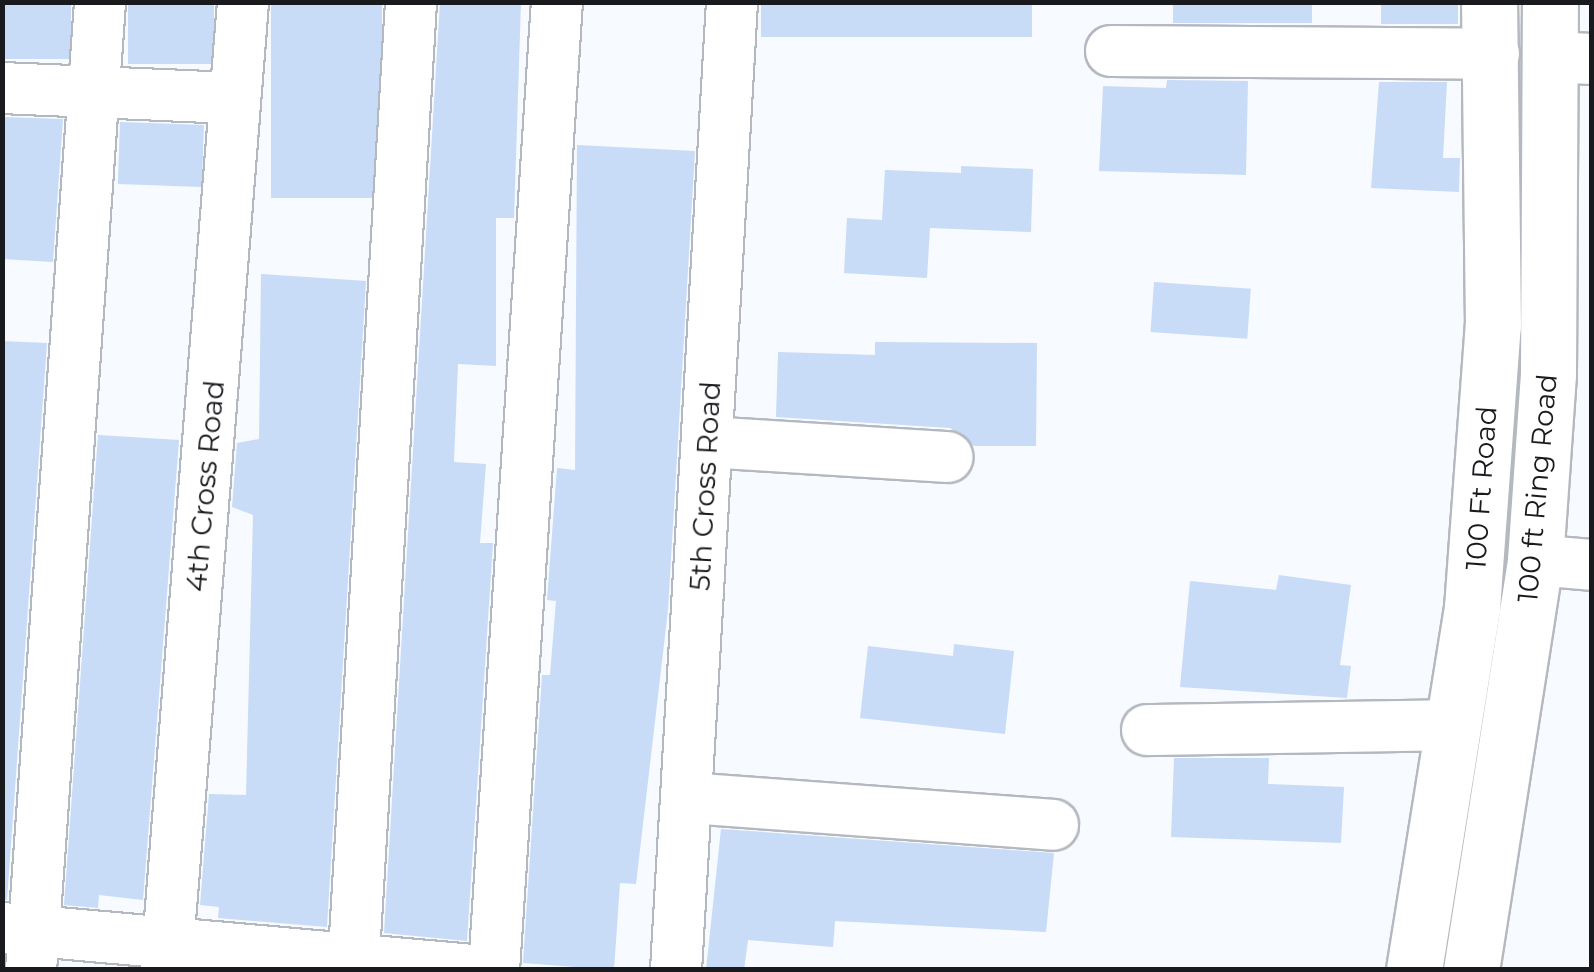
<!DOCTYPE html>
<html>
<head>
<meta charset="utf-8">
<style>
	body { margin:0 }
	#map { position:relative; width:1594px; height:972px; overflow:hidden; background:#f7fafe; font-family:Montserrat,sans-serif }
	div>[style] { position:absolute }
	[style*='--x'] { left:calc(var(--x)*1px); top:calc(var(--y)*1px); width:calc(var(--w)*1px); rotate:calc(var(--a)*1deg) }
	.building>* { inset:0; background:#c8dbf7; transform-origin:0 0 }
	.roads { filter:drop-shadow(2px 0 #b4b9bf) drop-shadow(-2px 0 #b4b9bf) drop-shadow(0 2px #b4b9bf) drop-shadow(0 -2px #b4b9bf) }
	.minor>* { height:50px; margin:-25px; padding:0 25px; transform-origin:25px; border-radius:25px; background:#fff }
	.primary>* { height:55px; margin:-27.5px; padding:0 27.5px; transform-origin:27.5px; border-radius:27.5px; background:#fff }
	span { translate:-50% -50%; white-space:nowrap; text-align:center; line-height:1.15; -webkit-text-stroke:10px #fff; paint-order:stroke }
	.street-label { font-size:28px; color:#191a1d }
	.frame { position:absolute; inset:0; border:5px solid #191a1d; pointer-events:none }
</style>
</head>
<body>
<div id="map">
	<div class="building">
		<i style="left:2px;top:2px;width:69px;height:57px"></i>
		<i style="left:128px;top:2px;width:86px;height:62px"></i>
		<i style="left:271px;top:2px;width:111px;height:196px"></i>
		<i style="clip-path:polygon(440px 2px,521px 2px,514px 218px,496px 218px,496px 366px,458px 364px,454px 462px,486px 464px,480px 543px,493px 543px,467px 941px,384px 933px)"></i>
		<i style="left:761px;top:2px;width:271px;height:35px"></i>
		<i style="left:1173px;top:2px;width:139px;height:21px"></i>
		<i style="left:1381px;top:2px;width:77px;height:22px"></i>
		<i style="clip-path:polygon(1167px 80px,1248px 81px,1246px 175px,1099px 171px,1103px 86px,1166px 88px)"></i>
		<i style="clip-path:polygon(1379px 82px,1447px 82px,1443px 158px,1460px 158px,1459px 192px,1371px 188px)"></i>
		<i style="clip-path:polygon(2px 117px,63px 119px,53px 262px,2px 259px)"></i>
		<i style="left:120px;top:122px;width:84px;height:62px;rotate:2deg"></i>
		<i style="clip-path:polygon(577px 145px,695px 151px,668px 610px,636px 884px,620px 883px,614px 970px,523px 963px,542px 675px,550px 675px,556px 601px,547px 600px,557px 468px,575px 470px)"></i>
		<i style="clip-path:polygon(961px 166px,1033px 169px,1031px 232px,930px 228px,927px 278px,844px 273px,847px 218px,882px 220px,885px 170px,961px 173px)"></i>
		<i style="clip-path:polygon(261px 274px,366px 281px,327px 927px,218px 918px,219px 907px,200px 905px,209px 794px,246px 795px,253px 515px,232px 507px,237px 443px,259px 439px)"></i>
		<i style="left:1154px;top:282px;width:97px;height:50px;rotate:4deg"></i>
		<i style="clip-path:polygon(2px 341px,47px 343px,7px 900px,2px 900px)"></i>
		<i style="clip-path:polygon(875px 342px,1037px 343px,1036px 446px,974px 446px,950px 428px,776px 417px,778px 352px,875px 355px)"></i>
		<i style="clip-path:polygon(98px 435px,179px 440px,143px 900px,99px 895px,98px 908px,64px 905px)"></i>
		<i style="clip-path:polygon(1279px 575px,1351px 585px,1340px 665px,1351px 666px,1347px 698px,1180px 687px,1190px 581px,1276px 590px)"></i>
		<i style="clip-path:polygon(954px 644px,1014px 651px,1005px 734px,860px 718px,868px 646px,953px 656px)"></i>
		<i style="clip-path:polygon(1174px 758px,1269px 758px,1268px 784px,1344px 787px,1341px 843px,1171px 837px)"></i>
		<i style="clip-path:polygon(721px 829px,1054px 853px,1046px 932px,835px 921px,833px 947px,748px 940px,744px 970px,706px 970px)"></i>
	</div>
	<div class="roads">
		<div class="minor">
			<i style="--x:1111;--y:51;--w:383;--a:0.4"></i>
			<i style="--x:1550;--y:57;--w:42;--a:2.7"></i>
			<i style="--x:2;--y:88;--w:233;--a:2.5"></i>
			<i style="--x:708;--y:442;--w:240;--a:3.6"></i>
			<i style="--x:1535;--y:560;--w:57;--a:5"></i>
			<i style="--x:1147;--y:730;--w:306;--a:-0.9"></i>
			<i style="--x:688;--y:798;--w:366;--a:4.2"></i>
			<i style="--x:2;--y:928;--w:470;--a:5.1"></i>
			<i style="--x:31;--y:970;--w:970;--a:-85.92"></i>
			<i style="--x:166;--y:970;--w:971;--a:-85.45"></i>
			<i style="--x:353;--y:970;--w:970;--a:-86.57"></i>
			<i style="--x:494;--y:970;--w:970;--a:-86.28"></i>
			<i style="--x:676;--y:970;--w:970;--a:-86.69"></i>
		</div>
		<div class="primary">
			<i style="--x:1414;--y:970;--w:367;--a:-80.9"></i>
			<i style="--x:1472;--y:608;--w:284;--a:-85.8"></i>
			<i style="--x:1493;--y:325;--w:323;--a:-90.7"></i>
			<i style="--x:1471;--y:970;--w:415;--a:-81.1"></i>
			<i style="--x:1535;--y:560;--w:186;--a:-86"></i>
			<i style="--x:1548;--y:374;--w:372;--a:-89.7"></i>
		</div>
	</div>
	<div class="street-label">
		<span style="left:205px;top:486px;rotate:-85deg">4th Cross Road</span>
		<span style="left:705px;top:486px;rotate:-87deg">5th Cross Road</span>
		<span style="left:1481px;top:488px;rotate:-86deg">100 Ft Road</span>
		<span style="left:1537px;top:488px;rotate:-85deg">100 ft Ring Road</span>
	</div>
	<div class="frame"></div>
</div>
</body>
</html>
